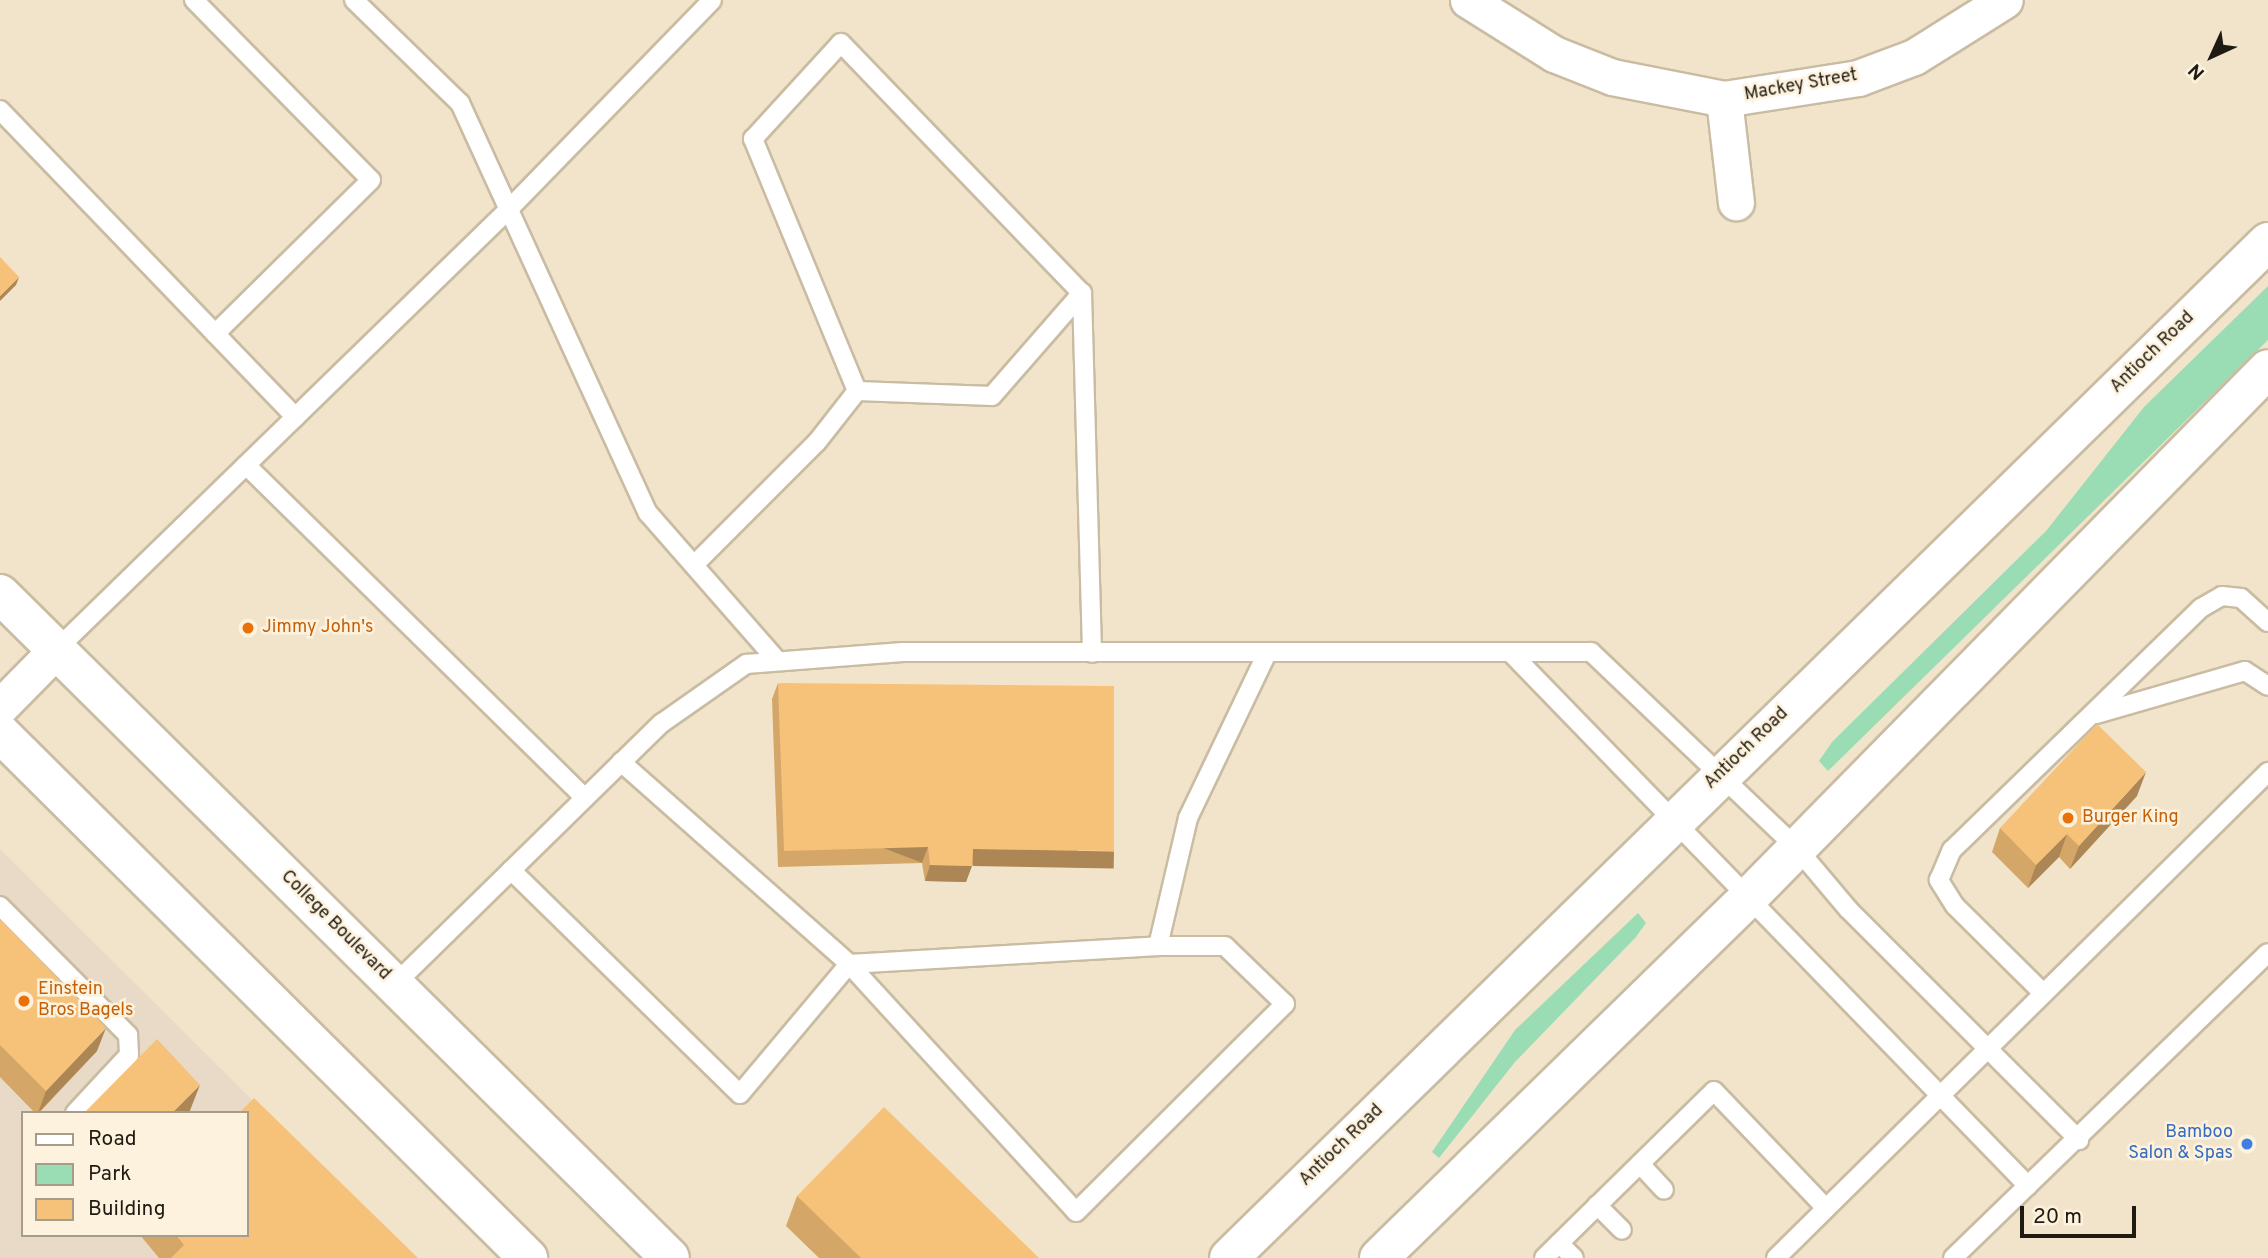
<!DOCTYPE html>
<html>
<head>
<meta charset="utf-8">
<style>
	body { margin:0 }
	#map { position:relative; width:2268px; height:1258px; overflow:hidden; background:#f2e4ca; font-family:Overpass,sans-serif }
	div>[style] { position:absolute }
	[style*='--x'] { left:calc(var(--x)*1px); top:calc(var(--y)*1px); width:calc(var(--w)*1px); rotate:calc(var(--a)*1deg) }
	.commercial>* { inset:0; background:#e9d9c7 }
	.green>* { inset:0; background:#9addb5 }
	.roads { filter:drop-shadow(2px 0 #c9bca3) drop-shadow(-2px 0 #c9bca3) drop-shadow(0 2px #c9bca3) drop-shadow(0 -2px #c9bca3) }
	.service>* { height:18px; margin:-9px; padding:0 9px; transform-origin:9px; border-radius:9px; background:#fff }
	.minor>* { height:35px; margin:-17.5px; padding:0 17.5px; transform-origin:17.5px; border-radius:17.5px; background:#fff }
	.secondary>* { height:38px; margin:-19px; padding:0 19px; transform-origin:19px; border-radius:19px; background:#fff }
	.wall>* { inset:0; background:#d4a668 }
	.shaded-wall>* { inset:0; background:#ac8755; transform-origin:0 0 }
	.building>* { inset:0; background:#f6c179 }
	.dots>* { width:19px; height:19px; translate:-50% -50%; box-sizing:border-box; border:4px solid #fdf2dd; border-radius:50% }
	span { translate:-50% -50%; white-space:nowrap; text-align:center; line-height:1.15; -webkit-text-stroke:5px #fdf2dd; paint-order:stroke }
	.street-label { font-size:18px; color:#201b12 }
	.food-label { font-size:18px; color:#c56008 }
	.left { translate:0 -50%; text-align:left }
	.shop-label { font-size:18px; color:#366cbe }
	.right { translate:-100% -50%; text-align:right }
	.legend { position:absolute; left:21px; top:1111px; width:228px; height:126px; box-sizing:border-box; background:#fdf2dd; border:2px solid #a59c8c; margin:0; padding:9px 12px; list-style:none; font-size:21px; color:#201b12 }
	.legend li { display:flex; align-items:center; gap:14px; height:35px }
	.legend b { width:35px; border:2px solid #a59c8c }
	.north { position:absolute; left:2177px; top:21px; width:70px; height:70px; -webkit-text-stroke:5px #fdf2dd; paint-order:stroke; rotate:225deg; font-size:19px; font-weight:700; line-height:28px; text-align:center; color:#201b12 }
	.north::after { content:''; display:block; margin:auto; width:24px; height:32px; background:#201b12; clip-path:polygon(50% 0,100% 100%,50% 72%,0 100%) }
	.scale { position:absolute; left:2020px; top:1206px; width:116px; height:32px; box-sizing:border-box; border:4px solid #201b12; border-top:0; padding-left:9px; font-size:21px; line-height:24px; white-space:nowrap; color:#201b12; -webkit-text-stroke:5px #fdf2dd; paint-order:stroke }
</style>
</head>
<body>
<div id="map">
	<div class="commercial">
		<i style="clip-path:polygon(evenodd,0 849px,411px 1258px,0 1258px,0 849px,23px 1113px,247px 1113px,247px 1235px,23px 1235px,23px 1113px)"></i>
	</div>
	<div class="green">
		<i style="clip-path:polygon(2268px 286px,2268px 340px,1828px 771px,1819px 761px,1832px 742px,2046px 531px,2144px 407px)"></i>
		<i style="clip-path:polygon(1638px 913px,1646px 923px,1636px 937px,1515px 1062px,1439px 1158px,1432px 1152px,1515px 1030px)"></i>
	</div>
	<div class="roads">
		<div class="service">
			<i style="--x:194;--y:0;--w:252;--a:45.5"></i>
			<i style="--x:371;--y:180;--w:219;--a:135.4"></i>
			<i style="--x:354;--y:0;--w:148;--a:44.2"></i>
			<i style="--x:460;--y:103;--w:451;--a:65.4"></i>
			<i style="--x:648;--y:513;--w:193;--a:48.8"></i>
			<i style="--x:0;--y:110;--w:426;--a:46.1"></i>
			<i style="--x:857;--y:391;--w:135;--a:2.1"></i>
			<i style="--x:992;--y:396;--w:137;--a:-48.9"></i>
			<i style="--x:246;--y:465;--w:475;--a:44.5"></i>
			<i style="--x:694;--y:565;--w:174;--a:-45"></i>
			<i style="--x:817;--y:442;--w:65;--a:-51.9"></i>
			<i style="--x:857;--y:391;--w:273;--a:-112.4"></i>
			<i style="--x:753;--y:139;--w:130;--a:-47.5"></i>
			<i style="--x:841;--y:43;--w:347;--a:46.1"></i>
			<i style="--x:1082;--y:293;--w:360;--a:88.4"></i>
			<i style="--x:56;--y:650;--w:632;--a:-44.23"></i>
			<i style="--x:509;--y:209;--w:291;--a:-45.8"></i>
			<i style="--x:1512;--y:654;--w:741;--a:45.87"></i>
			<i style="--x:2096;--y:714;--w:155;--a:-16.1"></i>
			<i style="--x:2245;--y:671;--w:27;--a:33"></i>
			<i style="--x:621;--y:762;--w:305;--a:41.5"></i>
			<i style="--x:849;--y:964;--w:310;--a:-3.3"></i>
			<i style="--x:511;--y:870;--w:320;--a:44.4"></i>
			<i style="--x:740;--y:1094;--w:170;--a:-50"></i>
			<i style="--x:849;--y:964;--w:336;--a:47.5"></i>
			<i style="--x:1076;--y:1212;--w:295;--a:-44.9"></i>
			<i style="--x:1285;--y:1004;--w:83;--a:-136"></i>
			<i style="--x:1225;--y:946;--w:67;--a:180"></i>
			<i style="--x:1158;--y:946;--w:131;--a:-76.8"></i>
			<i style="--x:1188;--y:818;--w:183;--a:-64.4"></i>
			<i style="--x:0;--y:906;--w:182;--a:45.2"></i>
			<i style="--x:128;--y:1035;--w:20;--a:87"></i>
			<i style="--x:129;--y:1055;--w:79;--a:133"></i>
			<i style="--x:394;--y:985;--w:375;--a:-44.4"></i>
			<i style="--x:662;--y:723;--w:103;--a:-35.1"></i>
			<i style="--x:746;--y:664;--w:157;--a:-4.4"></i>
			<i style="--x:903;--y:652;--w:688;--a:0"></i>
			<i style="--x:1591;--y:652;--w:282;--a:43.6"></i>
			<i style="--x:1795;--y:846;--w:82;--a:49.9"></i>
			<i style="--x:1848;--y:909;--w:327;--a:45"></i>
			<i style="--x:2042;--y:992;--w:122;--a:-135.3"></i>
			<i style="--x:1955;--y:906;--w:31;--a:-122"></i>
			<i style="--x:1939;--y:880;--w:33;--a:-67"></i>
			<i style="--x:1952;--y:850;--w:347;--a:-44.2"></i>
			<i style="--x:2201;--y:608;--w:24;--a:-30"></i>
			<i style="--x:2222;--y:596;--w:19;--a:6"></i>
			<i style="--x:2241;--y:598;--w:36;--a:42"></i>
			<i style="--x:1640;--y:1164;--w:35;--a:47"></i>
			<i style="--x:1597;--y:1205;--w:35;--a:45"></i>
			<i style="--x:1559;--y:1243;--w:21;--a:45"></i>
			<i style="--x:1544;--y:1258;--w:238;--a:-44.5"></i>
			<i style="--x:1714;--y:1091;--w:162;--a:46.3"></i>
			<i style="--x:1776;--y:1258;--w:692;--a:-44.65"></i>
			<i style="--x:1953;--y:1258;--w:438;--a:-44.1"></i>
		</div>
		<div class="minor">
			<i style="--x:1468;--y:0;--w:102;--a:32.1"></i>
			<i style="--x:1554;--y:54;--w:62;--a:21.6"></i>
			<i style="--x:1612;--y:77;--w:114;--a:11.1"></i>
			<i style="--x:1724;--y:99;--w:136;--a:-8.9"></i>
			<i style="--x:1858;--y:78;--w:60;--a:-20.6"></i>
			<i style="--x:1914;--y:57;--w:107;--a:-32.1"></i>
			<i style="--x:1724;--y:99;--w:104;--a:83.4"></i>
			<i style="--x:0;--y:707;--w:80;--a:-45.5"></i>
		</div>
		<div class="secondary">
			<i style="--x:0;--y:594;--w:943;--a:44.74"></i>
			<i style="--x:0;--y:733;--w:745;--a:44.84"></i>
			<i style="--x:1229;--y:1258;--w:1453;--a:-44.36"></i>
			<i style="--x:1379;--y:1258;--w:517;--a:-44.29"></i>
			<i style="--x:1749;--y:897;--w:740;--a:-45.49"></i>
		</div>
	</div>
	<div class="wall">
		<i style="clip-path:polygon(778px 683px,1109px 868px,972px 865px,966px 882px,925px 881px,922px 863px,778px 867px,772px 699px)"></i>
		<i style="clip-path:polygon(2137px 796px,2070px 869px,2059px 857px,2028px 888px,1992px 852px,2000px 828px)"></i>
		<i style="clip-path:polygon(0 919px,97px 1051px,39px 1113px,35px 1113px,0 1077px)"></i>
		<i style="clip-path:polygon(797px 1196px,1039px 1258px,819px 1258px,786px 1226px)"></i>
		<i style="clip-path:polygon(140px 1235px,247px 1235px,418px 1258px,159px 1258px)"></i>
	</div>
	<div class="shaded-wall">
		<i style="clip-path:polygon(19px 277px,16px 285px,0 301px,0 296px)"></i>
		<i style="clip-path:polygon(2146px 772px,2137px 796px,2070px 869px,2079px 846px)"></i>
		<i style="clip-path:polygon(2067px 834px,2059px 857px,2028px 888px,2036px 865px)"></i>
		<i style="left:928px;top:847px;width:17px;height:144px;rotate:111deg"></i>
		<i style="left:973px;top:849px;width:141px;height:17px;rotate:1deg"></i>
		<i style="clip-path:polygon(930px 865px,972px 866px,966px 882px,925px 881px)"></i>
		<i style="clip-path:polygon(106px 1028px,97px 1051px,38px 1113px,46px 1091px)"></i>
		<i style="clip-path:polygon(200px 1085px,189px 1113px,172px 1113px)"></i>
	</div>
	<div class="building">
		<i style="clip-path:polygon(0 257px,19px 277px,0 296px)"></i>
		<i style="clip-path:polygon(778px 683px,1114px 686px,1114px 851px,973px 849px,972px 866px,930px 865px,928px 847px,784px 851px)"></i>
		<i style="clip-path:polygon(2097px 724px,2146px 772px,2079px 846px,2067px 834px,2036px 865px,2000px 828px)"></i>
		<i style="clip-path:polygon(0 919px,106px 1028px,46px 1091px,0 1045px)"></i>
		<i style="clip-path:polygon(157px 1039px,200px 1085px,172px 1113px,84px 1113px)"></i>
		<i style="clip-path:polygon(254px 1098px,418px 1258px,171px 1258px,184px 1245px,176px 1235px,247px 1235px,247px 1113px,239px 1113px)"></i>
		<i style="clip-path:polygon(884px 1107px,1039px 1258px,861px 1258px,797px 1196px)"></i>
	</div>
	<div class="dots">
		<i style="left:248px;top:628px;background:#e8710a"></i>
		<i style="left:2068px;top:818px;background:#e8710a"></i>
		<i style="left:24px;top:1001px;background:#e8710a"></i>
		<i style="left:2247px;top:1144px;background:#3f7fe0"></i>
	</div>
	<div class="street-label">
		<span style="left:1801px;top:86px;rotate:-10deg">Mackey Street</span>
		<span style="left:2153px;top:353px;rotate:-44deg">Antioch Road</span>
		<span style="left:1747px;top:749px;rotate:-44deg">Antioch Road</span>
		<span style="left:335px;top:926px;rotate:45deg">College Boulevard</span>
		<span style="left:1342px;top:1146px;rotate:-44deg">Antioch Road</span>
	</div>
	<div class="food-label">
		<span class="left" style="left:262px;top:628px">Jimmy John's</span>
		<span class="left" style="left:2082px;top:818px">Burger King</span>
		<span class="left" style="left:38px;top:1001px">Einstein<br>Bros Bagels</span>
	</div>
	<div class="shop-label">
		<span class="right" style="left:2233px;top:1144px">Bamboo<br>Salon &amp; Spas</span>
	</div>
	<ul class="legend">
	<li><b style="height:9px;background:#fff"></b>Road</li>
	<li><b style="height:19px;background:#9addb5"></b>Park</li>
	<li><b style="height:19px;background:#f6c179"></b>Building</li>
	</ul>
	<div class="north">N</div>
	<div class="scale">20 m</div>
</div>
</body>
</html>
